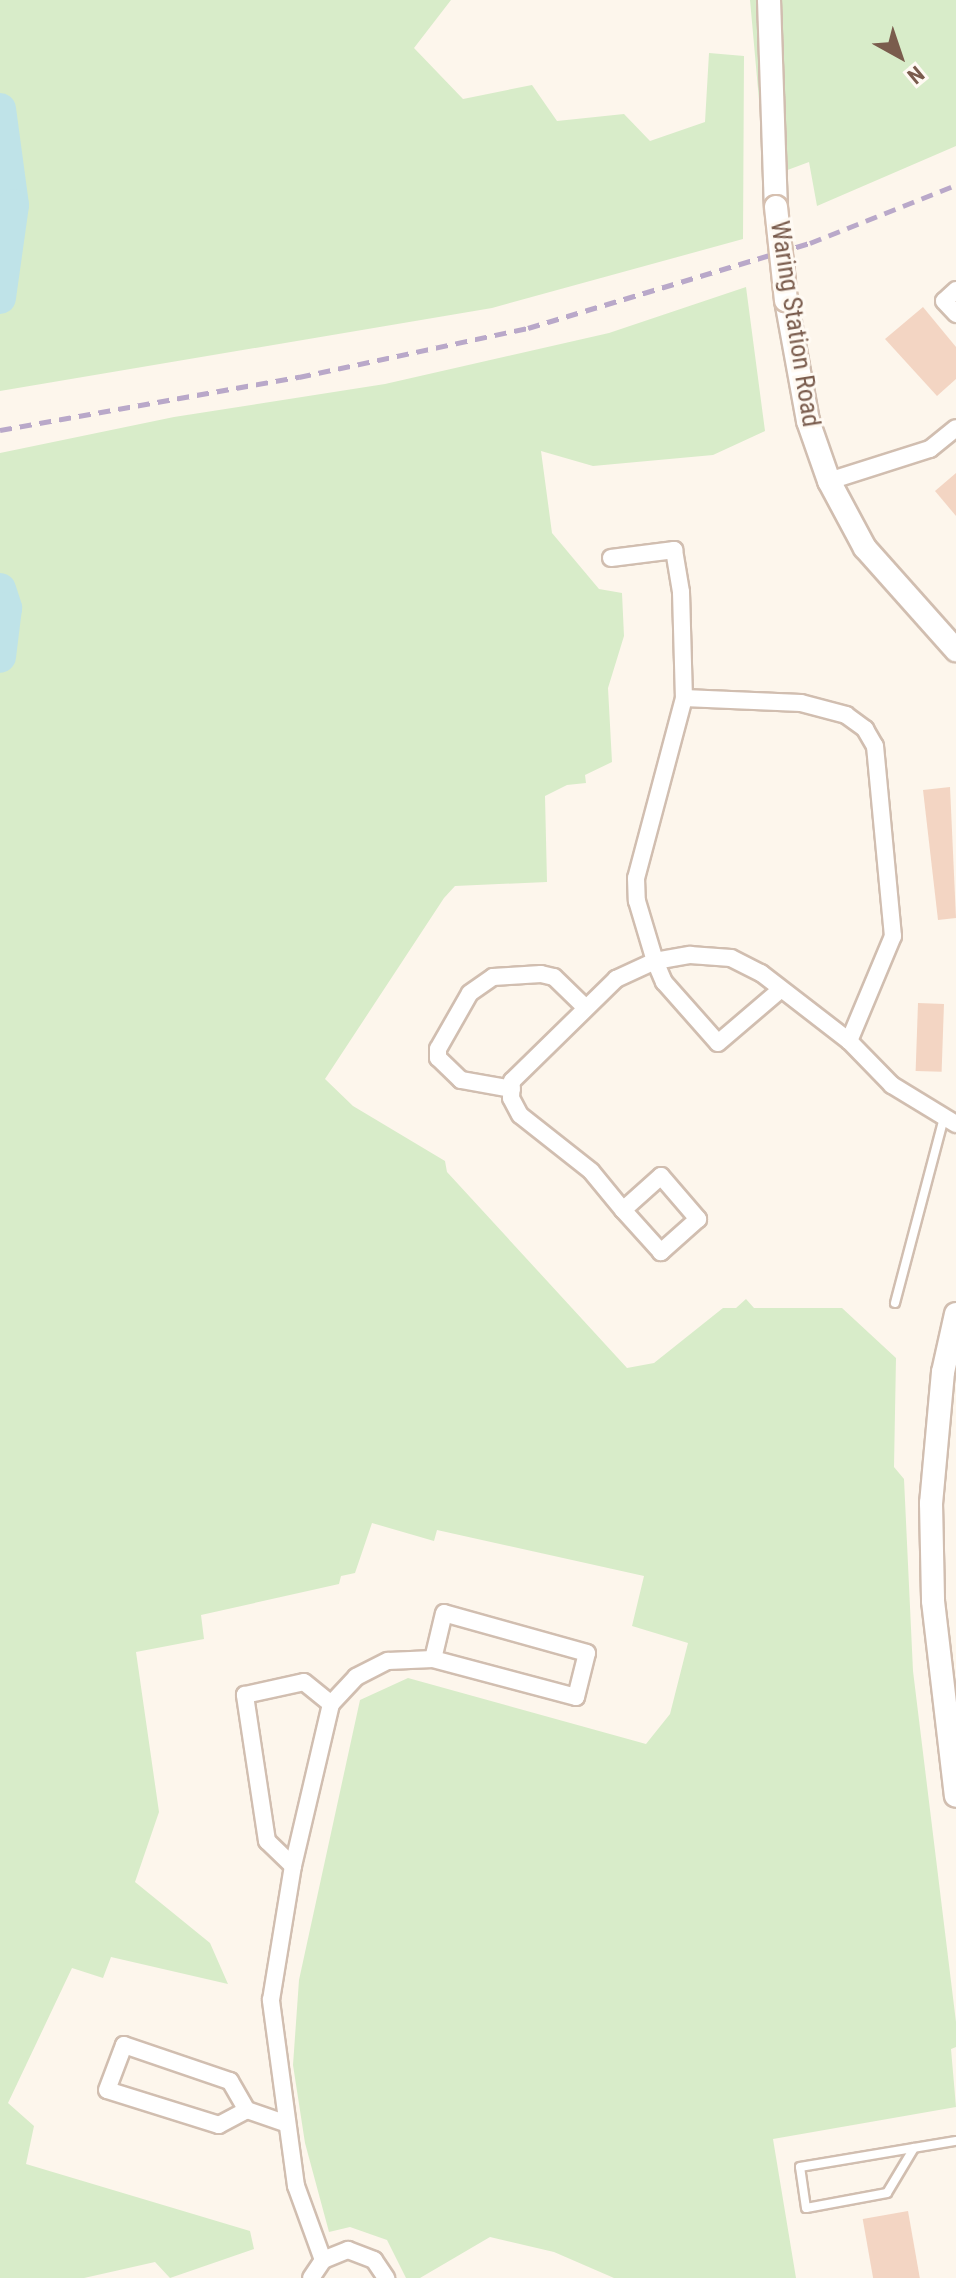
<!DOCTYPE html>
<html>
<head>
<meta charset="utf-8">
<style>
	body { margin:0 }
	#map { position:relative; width:956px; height:2278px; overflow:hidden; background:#fdf6ec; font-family:"Roboto Condensed",sans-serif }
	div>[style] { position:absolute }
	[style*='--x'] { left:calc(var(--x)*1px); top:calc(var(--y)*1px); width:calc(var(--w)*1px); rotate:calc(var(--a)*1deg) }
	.green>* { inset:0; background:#d8ecc9 }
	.river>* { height:32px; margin:-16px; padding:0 16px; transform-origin:16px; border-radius:16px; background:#bfe3e8 }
	.building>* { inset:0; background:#f3d5c3; transform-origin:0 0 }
	.roads { filter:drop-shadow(2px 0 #d1beb0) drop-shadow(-2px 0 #d1beb0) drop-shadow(0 2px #d1beb0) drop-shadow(0 -2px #d1beb0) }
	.lane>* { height:8px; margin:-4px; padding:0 4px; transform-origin:4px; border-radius:4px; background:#fff }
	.street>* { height:16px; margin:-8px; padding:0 8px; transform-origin:8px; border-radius:8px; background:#fff }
	.secondary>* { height:22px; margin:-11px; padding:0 11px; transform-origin:11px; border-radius:11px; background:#fff }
	.rail>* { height:5px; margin-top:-2.5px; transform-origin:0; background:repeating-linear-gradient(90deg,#b9a8c9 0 12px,transparent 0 20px) }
	.bridges { filter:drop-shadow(2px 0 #d6c0b0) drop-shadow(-2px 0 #d6c0b0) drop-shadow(0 2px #d6c0b0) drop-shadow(0 -2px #d6c0b0) }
	.secondary-bridge>* { height:22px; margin:-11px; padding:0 11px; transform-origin:11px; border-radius:11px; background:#fff }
	span { translate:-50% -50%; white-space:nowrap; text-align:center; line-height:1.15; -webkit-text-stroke:6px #fffaf3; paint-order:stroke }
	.street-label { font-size:26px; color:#7a5c4d }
	.north { position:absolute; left:860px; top:16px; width:80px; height:80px; -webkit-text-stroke:6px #fffaf3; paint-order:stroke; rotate:140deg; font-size:22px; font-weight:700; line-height:32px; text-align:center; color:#7a5c4d }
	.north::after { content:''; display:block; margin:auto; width:28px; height:36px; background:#7a5c4d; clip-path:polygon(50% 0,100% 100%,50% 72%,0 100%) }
</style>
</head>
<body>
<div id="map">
	<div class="green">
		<i style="clip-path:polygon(0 0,451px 0,414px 48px,463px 99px,532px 85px,557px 121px,624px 114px,650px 141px,705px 122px,709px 53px,744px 56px,743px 239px,492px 308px,0 391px)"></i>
		<i style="clip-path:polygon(750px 0,956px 0,956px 146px,817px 206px,809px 162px,766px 178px)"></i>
		<i style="clip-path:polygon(746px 287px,765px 431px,713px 455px,593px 466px,541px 451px,552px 533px,599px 589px,622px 593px,624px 636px,608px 688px,612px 762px,585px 775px,586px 783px,567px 785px,545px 796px,547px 882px,455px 886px,444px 898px,325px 1079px,353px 1106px,445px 1161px,447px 1172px,627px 1368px,654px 1363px,723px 1308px,736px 1308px,746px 1299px,754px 1308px,842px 1308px,896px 1358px,894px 1467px,904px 1479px,913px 1671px,956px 2022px,956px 2047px,951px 2049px,956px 2107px,773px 2139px,796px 2278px,614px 2278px,554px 2252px,490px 2237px,420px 2278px,406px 2278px,387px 2240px,350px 2227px,329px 2232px,305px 2143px,293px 2065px,299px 1980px,360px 1700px,408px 1678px,646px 1744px,670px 1714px,688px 1643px,632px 1626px,644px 1576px,437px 1530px,434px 1541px,372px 1523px,355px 1573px,341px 1576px,339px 1584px,201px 1615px,204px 1639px,136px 1652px,159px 1812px,135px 1882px,210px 1943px,228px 1984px,111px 1957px,103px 1978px,72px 1968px,8px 2103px,34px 2126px,26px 2164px,250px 2231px,254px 2249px,170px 2278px,155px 2262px,84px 2278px,0 2278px,0 453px,174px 417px,385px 384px,609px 333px)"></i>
	</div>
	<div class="river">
		<i style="--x:0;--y:109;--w:97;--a:82.3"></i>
		<i style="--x:13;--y:205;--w:94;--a:98"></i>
		<i style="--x:0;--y:589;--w:20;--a:72"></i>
		<i style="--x:6;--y:608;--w:49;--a:97"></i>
	</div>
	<div class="building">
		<i style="clip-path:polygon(923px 307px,956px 347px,956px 379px,937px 396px,885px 339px)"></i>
		<i style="clip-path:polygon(956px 473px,956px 516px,935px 491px)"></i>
		<i style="clip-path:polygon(950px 787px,956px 918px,938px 920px,923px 790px)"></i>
		<i style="left:918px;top:1003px;width:26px;height:68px;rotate:2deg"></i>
		<i style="left:908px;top:2211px;width:68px;height:46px;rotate:80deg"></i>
	</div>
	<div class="roads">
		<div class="lane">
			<i style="--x:895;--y:1303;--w:188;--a:-75.2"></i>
			<i style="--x:914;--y:2148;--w:52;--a:121"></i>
			<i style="--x:887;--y:2193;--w:82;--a:169.5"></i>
			<i style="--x:806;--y:2208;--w:41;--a:-98.3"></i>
			<i style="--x:800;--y:2167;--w:158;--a:-9.5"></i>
		</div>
		<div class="street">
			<i style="--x:956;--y:290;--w:16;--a:137"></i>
			<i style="--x:944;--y:301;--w:18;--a:47"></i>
			<i style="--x:829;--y:481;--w:106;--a:-17.6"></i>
			<i style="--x:930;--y:449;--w:33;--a:-39"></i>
			<i style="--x:611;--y:558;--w:64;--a:-7.2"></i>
			<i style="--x:674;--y:550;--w:43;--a:80.5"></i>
			<i style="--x:681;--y:592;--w:106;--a:88.4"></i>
			<i style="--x:684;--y:698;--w:186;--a:104.9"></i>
			<i style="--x:636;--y:878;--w:23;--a:88"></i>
			<i style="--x:637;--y:901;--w:63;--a:73.3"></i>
			<i style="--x:655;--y:961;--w:23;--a:67"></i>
			<i style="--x:664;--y:982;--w:81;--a:48.5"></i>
			<i style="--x:718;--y:1043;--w:82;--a:-40.5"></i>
			<i style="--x:684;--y:698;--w:117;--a:2.4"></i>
			<i style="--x:801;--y:703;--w:47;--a:14.9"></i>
			<i style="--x:846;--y:715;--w:24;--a:36"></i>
			<i style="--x:865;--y:729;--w:20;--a:60"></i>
			<i style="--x:875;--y:746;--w:191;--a:84.6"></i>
			<i style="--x:893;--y:936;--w:114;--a:112.7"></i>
			<i style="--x:512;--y:1089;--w:52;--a:-170"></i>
			<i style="--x:461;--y:1080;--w:32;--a:-136"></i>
			<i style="--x:438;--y:1058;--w:9;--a:-90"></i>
			<i style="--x:438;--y:1049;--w:64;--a:-60.3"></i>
			<i style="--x:470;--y:993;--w:28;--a:-35"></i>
			<i style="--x:493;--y:977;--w:48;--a:-3.6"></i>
			<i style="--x:541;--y:974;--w:13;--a:13"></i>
			<i style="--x:554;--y:977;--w:43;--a:44.1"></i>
			<i style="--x:623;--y:1210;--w:51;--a:-41.8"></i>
			<i style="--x:661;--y:1176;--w:57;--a:49.3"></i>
			<i style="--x:698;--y:1219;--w:50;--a:138.3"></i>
			<i style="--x:661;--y:1252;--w:57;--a:-132.1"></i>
			<i style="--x:623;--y:1210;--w:50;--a:-129.4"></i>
			<i style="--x:591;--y:1171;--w:90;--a:-141.7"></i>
			<i style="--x:520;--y:1115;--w:19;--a:-118"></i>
			<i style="--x:511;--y:1098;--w:17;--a:-87"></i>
			<i style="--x:512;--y:1081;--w:146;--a:-44.4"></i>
			<i style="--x:616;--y:979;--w:43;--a:-24.8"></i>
			<i style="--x:655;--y:961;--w:36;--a:-10"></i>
			<i style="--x:690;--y:955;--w:41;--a:4.2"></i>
			<i style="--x:731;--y:958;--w:34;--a:27"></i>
			<i style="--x:761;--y:973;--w:111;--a:37.7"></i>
			<i style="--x:849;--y:1041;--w:62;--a:45.7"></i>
			<i style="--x:892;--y:1085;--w:75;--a:31.4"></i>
			<i style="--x:293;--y:1866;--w:36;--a:-136"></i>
			<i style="--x:267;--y:1841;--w:148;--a:-98.6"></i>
			<i style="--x:245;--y:1695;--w:60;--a:-12.4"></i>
			<i style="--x:304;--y:1682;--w:35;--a:39"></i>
			<i style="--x:247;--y:2110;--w:32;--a:152"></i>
			<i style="--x:219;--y:2125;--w:117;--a:-162.6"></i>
			<i style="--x:107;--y:2090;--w:48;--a:-69.3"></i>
			<i style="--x:124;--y:2045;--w:112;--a:18.8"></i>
			<i style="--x:230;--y:2081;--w:34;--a:60"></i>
			<i style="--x:247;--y:2110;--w:39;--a:19"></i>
			<i style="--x:323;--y:2260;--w:79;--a:-110"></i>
			<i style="--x:296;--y:2186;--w:188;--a:-97.7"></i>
			<i style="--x:271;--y:2000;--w:136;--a:-80.7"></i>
			<i style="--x:293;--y:1866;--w:166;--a:-76.8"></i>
			<i style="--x:331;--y:1704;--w:37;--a:-47"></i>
			<i style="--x:356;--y:1677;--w:36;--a:-27"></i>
			<i style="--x:388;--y:1661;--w:45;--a:-2.5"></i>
			<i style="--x:433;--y:1659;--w:148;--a:14.9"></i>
			<i style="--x:576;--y:1697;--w:45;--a:-76"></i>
			<i style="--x:587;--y:1653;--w:148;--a:-164.4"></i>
			<i style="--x:444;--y:1613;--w:47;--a:103.4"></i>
			<i style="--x:311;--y:2278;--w:22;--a:-56"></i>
			<i style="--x:323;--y:2260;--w:27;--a:-22"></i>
			<i style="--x:348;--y:2250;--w:28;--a:21"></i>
			<i style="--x:374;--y:2260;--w:22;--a:56"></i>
		</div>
		<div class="secondary">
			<i style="--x:769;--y:0;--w:207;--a:88.1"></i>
			<i style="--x:786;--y:300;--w:123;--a:79.7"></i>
			<i style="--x:808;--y:421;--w:64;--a:70.7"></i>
			<i style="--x:829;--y:481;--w:76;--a:61.8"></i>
			<i style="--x:865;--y:548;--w:137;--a:48.3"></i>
			<i style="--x:956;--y:1314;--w:59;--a:102.6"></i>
			<i style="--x:943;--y:1372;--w:132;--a:95.2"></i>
			<i style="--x:931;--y:1503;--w:98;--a:88.8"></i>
			<i style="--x:933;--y:1601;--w:196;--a:83.3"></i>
		</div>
	</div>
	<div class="rail">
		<i style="--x:0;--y:430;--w:304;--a:-10.1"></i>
		<i style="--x:299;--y:377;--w:234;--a:-12.1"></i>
		<i style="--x:528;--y:328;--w:295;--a:-16.8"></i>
		<i style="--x:810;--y:243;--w:157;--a:-21.7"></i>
	</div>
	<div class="bridges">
		<div class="secondary-bridge">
			<i style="--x:776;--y:207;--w:94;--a:83.9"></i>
		</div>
	</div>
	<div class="street-label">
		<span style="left:795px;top:324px;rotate:81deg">Waring Station Road</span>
	</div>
	<div class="north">N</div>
</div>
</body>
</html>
